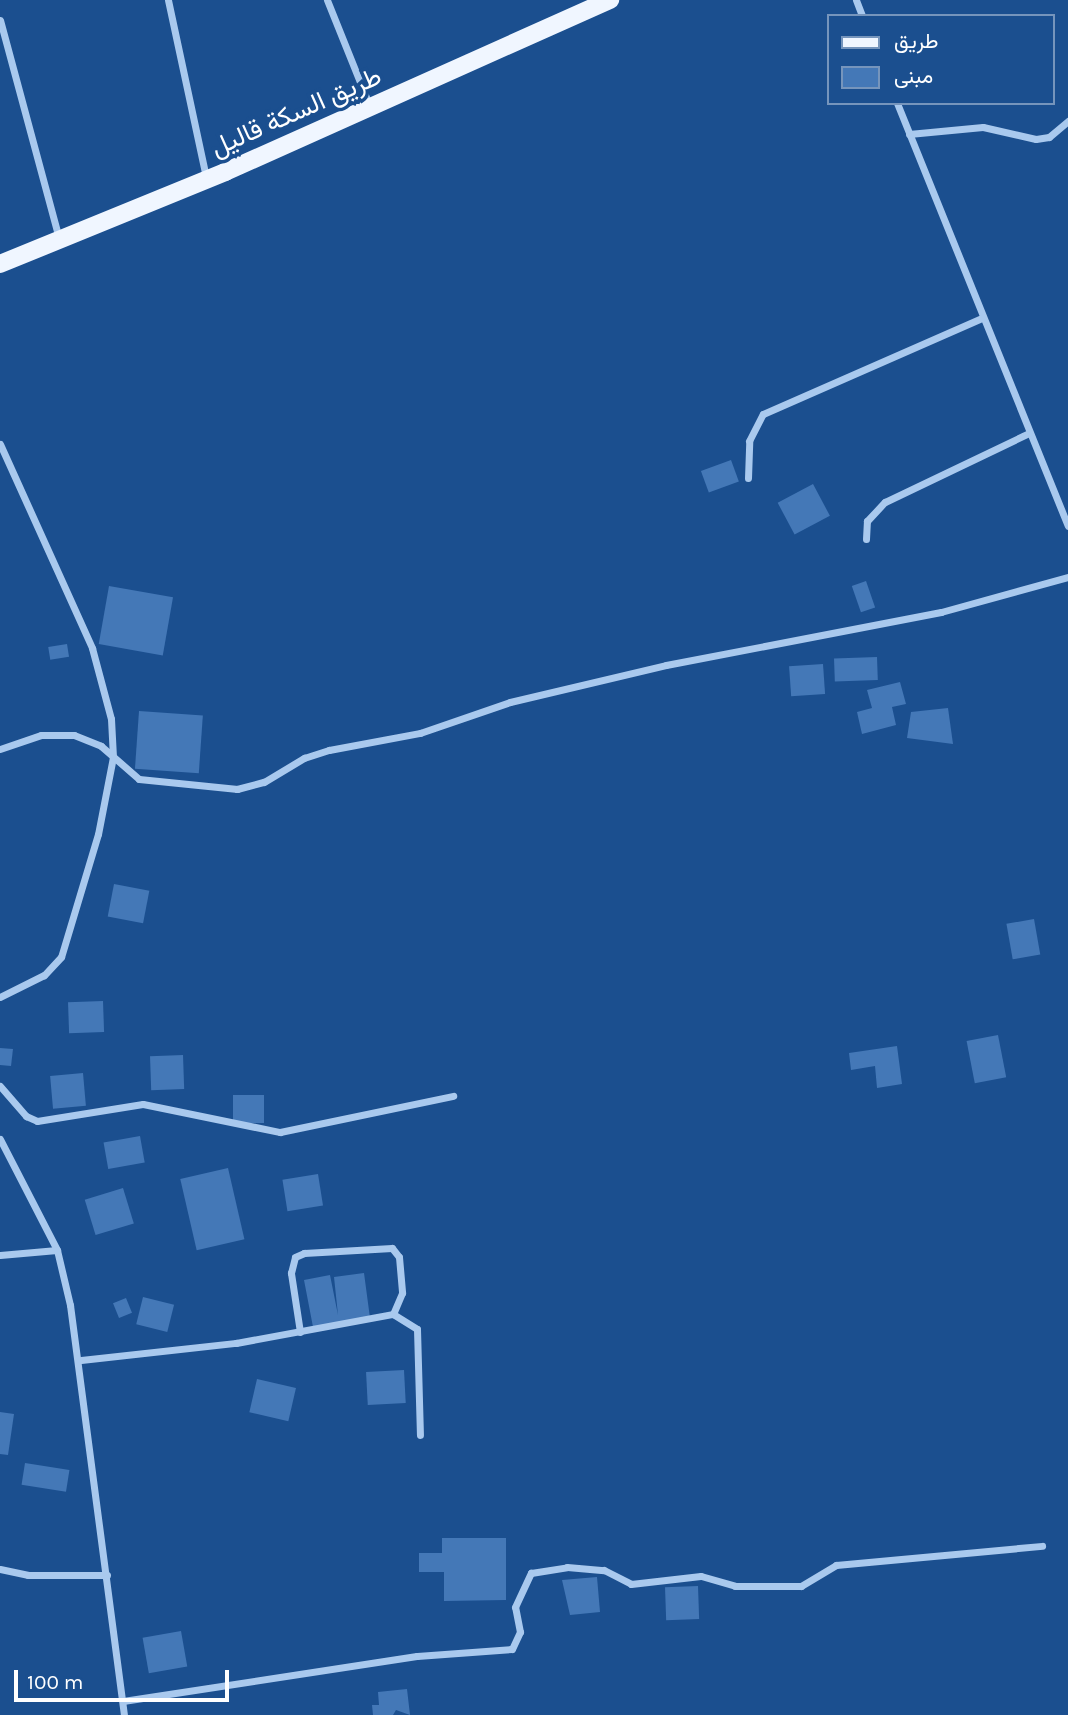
<!DOCTYPE html>
<html>
<head>
<meta charset="utf-8">
<style>
	body { margin:0 }
	#map { position:relative; width:1068px; height:1715px; overflow:hidden; background:#1b4f8f; font-family:Karla,Vazirmatn,sans-serif }
	div>[style] { position:absolute }
	[style*='--x'] { left:calc(var(--x)*1px); top:calc(var(--y)*1px); width:calc(var(--w)*1px); rotate:calc(var(--a)*1deg) }
	.building>* { inset:0; background:#4478b7; transform-origin:0 0 }
	.minor>* { height:7px; margin:-3.5px; padding:0 3.5px; transform-origin:3.5px; border-radius:3.5px; background:#a9c9ee }
	.primary>* { height:18px; margin:-9px; padding:0 9px; transform-origin:9px; border-radius:9px; background:#f0f6ff }
	span { translate:-50% -50%; white-space:nowrap; text-align:center; line-height:1.15; -webkit-text-stroke:7px #1b4f8f; paint-order:stroke }
	.street-label { font-size:26px; color:#fff }
	.legend { position:absolute; left:827px; top:14px; width:228px; height:91px; box-sizing:border-box; background:#1b4f8f; border:2px solid #7695bc; margin:0; padding:9px 12px; list-style:none; font-size:21px; color:#fff }
	.legend li { display:flex; align-items:center; gap:14px; height:35px }
	.legend b { width:35px; border:2px solid #7695bc }
	.scale { position:absolute; left:14px; top:1670px; width:215px; height:32px; box-sizing:border-box; border:4px solid #fff; border-top:0; padding-left:9px; font-size:21px; line-height:24px; white-space:nowrap; color:#fff; -webkit-text-stroke:5px #1b4f8f; paint-order:stroke }
</style>
</head>
<body>
<div id="map">
	<div class="building">
		<i style="left:731px;top:460px;width:23px;height:32px;rotate:70deg"></i>
		<i style="left:813px;top:484px;width:36px;height:40px;rotate:62deg"></i>
		<i style="left:866px;top:581px;width:28px;height:15px;rotate:71deg"></i>
		<i style="left:109px;top:586px;width:65px;height:59px;rotate:10deg"></i>
		<i style="left:67px;top:644px;width:13px;height:19px;rotate:81deg"></i>
		<i style="left:877px;top:657px;width:23px;height:43px;rotate:88deg"></i>
		<i style="left:823px;top:664px;width:30px;height:34px;rotate:86deg"></i>
		<i style="clip-path:polygon(900px 682px,906px 704px,892px 707px,896px 725px,862px 734px,857px 712px,872px 708px,867px 690px)"></i>
		<i style="clip-path:polygon(948px 708px,953px 744px,907px 738px,911px 712px)"></i>
		<i style="left:139px;top:711px;width:64px;height:58px;rotate:4deg"></i>
		<i style="left:114px;top:884px;width:36px;height:33px;rotate:11deg"></i>
		<i style="left:1034px;top:919px;width:36px;height:28px;rotate:80deg"></i>
		<i style="left:103px;top:1001px;width:31px;height:35px;rotate:88deg"></i>
		<i style="left:998px;top:1035px;width:43px;height:32px;rotate:79deg"></i>
		<i style="clip-path:polygon(897px 1046px,902px 1084px,877px 1088px,875px 1066px,851px 1070px,849px 1053px)"></i>
		<i style="clip-path:polygon(0 1048px,13px 1049px,11px 1066px,0 1065px)"></i>
		<i style="left:183px;top:1055px;width:34px;height:33px;rotate:88deg"></i>
		<i style="left:83px;top:1073px;width:33px;height:33px;rotate:85deg"></i>
		<i style="left:233px;top:1095px;width:31px;height:28px"></i>
		<i style="left:140px;top:1136px;width:27px;height:37px;rotate:80deg"></i>
		<i style="left:228px;top:1168px;width:73px;height:49px;rotate:77deg"></i>
		<i style="left:318px;top:1174px;width:32px;height:36px;rotate:81deg"></i>
		<i style="left:123px;top:1188px;width:37px;height:40px;rotate:73deg"></i>
		<i style="clip-path:polygon(364px 1273px,370px 1318px,313px 1327px,304px 1280px,330px 1275px,338px 1315px,334px 1277px)"></i>
		<i style="left:143px;top:1297px;width:32px;height:28px;rotate:14deg"></i>
		<i style="left:126px;top:1298px;width:16px;height:14px;rotate:68deg"></i>
		<i style="left:404px;top:1370px;width:33px;height:38px;rotate:87deg"></i>
		<i style="left:257px;top:1379px;width:40px;height:34px;rotate:13deg"></i>
		<i style="clip-path:polygon(0 1412px,14px 1414px,8px 1455px,0 1454px)"></i>
		<i style="left:25px;top:1463px;width:45px;height:22px;rotate:9deg"></i>
		<i style="clip-path:polygon(442px 1538px,506px 1538px,506px 1600px,444px 1601px,444px 1572px,419px 1572px,419px 1553px,442px 1553px)"></i>
		<i style="clip-path:polygon(597px 1577px,600px 1612px,570px 1615px,562px 1580px)"></i>
		<i style="left:698px;top:1586px;width:33px;height:33px;rotate:88deg"></i>
		<i style="left:181px;top:1631px;width:36px;height:39px;rotate:80deg"></i>
		<i style="clip-path:polygon(407px 1689px,410px 1715px,396px 1710px,393px 1715px,373px 1715px,372px 1705px,379px 1705px,378px 1692px)"></i>
	</div>
	<div class="minor">
		<i style="--x:168;--y:0;--w:181;--a:77.9"></i>
		<i style="--x:327;--y:0;--w:115;--a:68.1"></i>
		<i style="--x:856;--y:0;--w:17;--a:69"></i>
		<i style="--x:0;--y:20;--w:227;--a:74.9"></i>
		<i style="--x:897;--y:103;--w:456;--a:68"></i>
		<i style="--x:909;--y:134;--w:74;--a:-5.4"></i>
		<i style="--x:983;--y:127;--w:54;--a:12.8"></i>
		<i style="--x:1036;--y:139;--w:13;--a:-9"></i>
		<i style="--x:1049;--y:137;--w:25;--a:-40"></i>
		<i style="--x:0;--y:444;--w:224;--a:65.7"></i>
		<i style="--x:92;--y:648;--w:73;--a:75"></i>
		<i style="--x:111;--y:719;--w:38;--a:87"></i>
		<i style="--x:113;--y:757;--w:78;--a:101"></i>
		<i style="--x:98;--y:834;--w:128;--a:106.7"></i>
		<i style="--x:61;--y:957;--w:25;--a:133"></i>
		<i style="--x:44;--y:975;--w:49;--a:153.4"></i>
		<i style="--x:748;--y:478;--w:37;--a:-88"></i>
		<i style="--x:749;--y:441;--w:30;--a:-63"></i>
		<i style="--x:763;--y:414;--w:239;--a:-23.7"></i>
		<i style="--x:866;--y:539;--w:18;--a:-87"></i>
		<i style="--x:867;--y:521;--w:26;--a:-47"></i>
		<i style="--x:885;--y:502;--w:160;--a:-25.6"></i>
		<i style="--x:0;--y:749;--w:43;--a:-18.9"></i>
		<i style="--x:41;--y:735;--w:33;--a:0"></i>
		<i style="--x:74;--y:735;--w:29;--a:22"></i>
		<i style="--x:101;--y:746;--w:50;--a:41"></i>
		<i style="--x:139;--y:779;--w:99;--a:5.8"></i>
		<i style="--x:237;--y:789;--w:28;--a:-15"></i>
		<i style="--x:264;--y:782;--w:47;--a:-31"></i>
		<i style="--x:304;--y:758;--w:26;--a:-18"></i>
		<i style="--x:329;--y:750;--w:93;--a:-10.6"></i>
		<i style="--x:420;--y:733;--w:95;--a:-19"></i>
		<i style="--x:510;--y:702;--w:160;--a:-13.3"></i>
		<i style="--x:666;--y:665;--w:280;--a:-10.9"></i>
		<i style="--x:941;--y:612;--w:132;--a:-15.4"></i>
		<i style="--x:0;--y:1086;--w:40;--a:49"></i>
		<i style="--x:26;--y:1116;--w:12;--a:24"></i>
		<i style="--x:37;--y:1121;--w:107;--a:-9.1"></i>
		<i style="--x:143;--y:1104;--w:140;--a:11.6"></i>
		<i style="--x:280;--y:1132;--w:177;--a:-11.8"></i>
		<i style="--x:0;--y:1139;--w:125;--a:62.8"></i>
		<i style="--x:57;--y:1250;--w:57;--a:76.7"></i>
		<i style="--x:70;--y:1305;--w:414;--a:82.5"></i>
		<i style="--x:0;--y:1255;--w:57;--a:-5"></i>
		<i style="--x:300;--y:1332;--w:60;--a:-98.7"></i>
		<i style="--x:291;--y:1273;--w:16;--a:-76"></i>
		<i style="--x:295;--y:1257;--w:10;--a:-24"></i>
		<i style="--x:304;--y:1253;--w:88;--a:-3.3"></i>
		<i style="--x:392;--y:1248;--w:11;--a:52"></i>
		<i style="--x:399;--y:1257;--w:36;--a:85"></i>
		<i style="--x:402;--y:1293;--w:23;--a:113"></i>
		<i style="--x:81;--y:1360;--w:156;--a:-6.3"></i>
		<i style="--x:236;--y:1343;--w:160;--a:-10.5"></i>
		<i style="--x:393;--y:1314;--w:28;--a:32"></i>
		<i style="--x:417;--y:1329;--w:106;--a:88.4"></i>
		<i style="--x:0;--y:1569;--w:29;--a:12"></i>
		<i style="--x:28;--y:1575;--w:79;--a:0"></i>
		<i style="--x:123;--y:1701;--w:297;--a:-8.7"></i>
		<i style="--x:417;--y:1656;--w:95;--a:-4.2"></i>
		<i style="--x:512;--y:1649;--w:19;--a:-65"></i>
		<i style="--x:520;--y:1632;--w:25;--a:-101"></i>
		<i style="--x:515;--y:1607;--w:38;--a:-65"></i>
		<i style="--x:531;--y:1573;--w:36;--a:-9"></i>
		<i style="--x:567;--y:1567;--w:37;--a:5"></i>
		<i style="--x:604;--y:1570;--w:30;--a:27"></i>
		<i style="--x:631;--y:1584;--w:70;--a:-6.5"></i>
		<i style="--x:701;--y:1576;--w:35;--a:16"></i>
		<i style="--x:735;--y:1586;--w:66;--a:0"></i>
		<i style="--x:801;--y:1586;--w:41;--a:-31"></i>
		<i style="--x:836;--y:1565;--w:207;--a:-5.3"></i>
	</div>
	<div class="primary">
		<i style="--x:0;--y:264;--w:243;--a:-22.2"></i>
		<i style="--x:225;--y:172;--w:422;--a:-24.1"></i>
	</div>
	<div class="street-label">
		<span style="left:296px;top:112px;rotate:-24deg">طريق السكة قاليل</span>
	</div>
	<ul class="legend">
	<li><b style="height:9px;background:#f0f6ff"></b>طريق</li>
	<li><b style="height:19px;background:#4478b7"></b>مبنى</li>
	</ul>
	<div class="scale">100 m</div>
</div>
</body>
</html>
